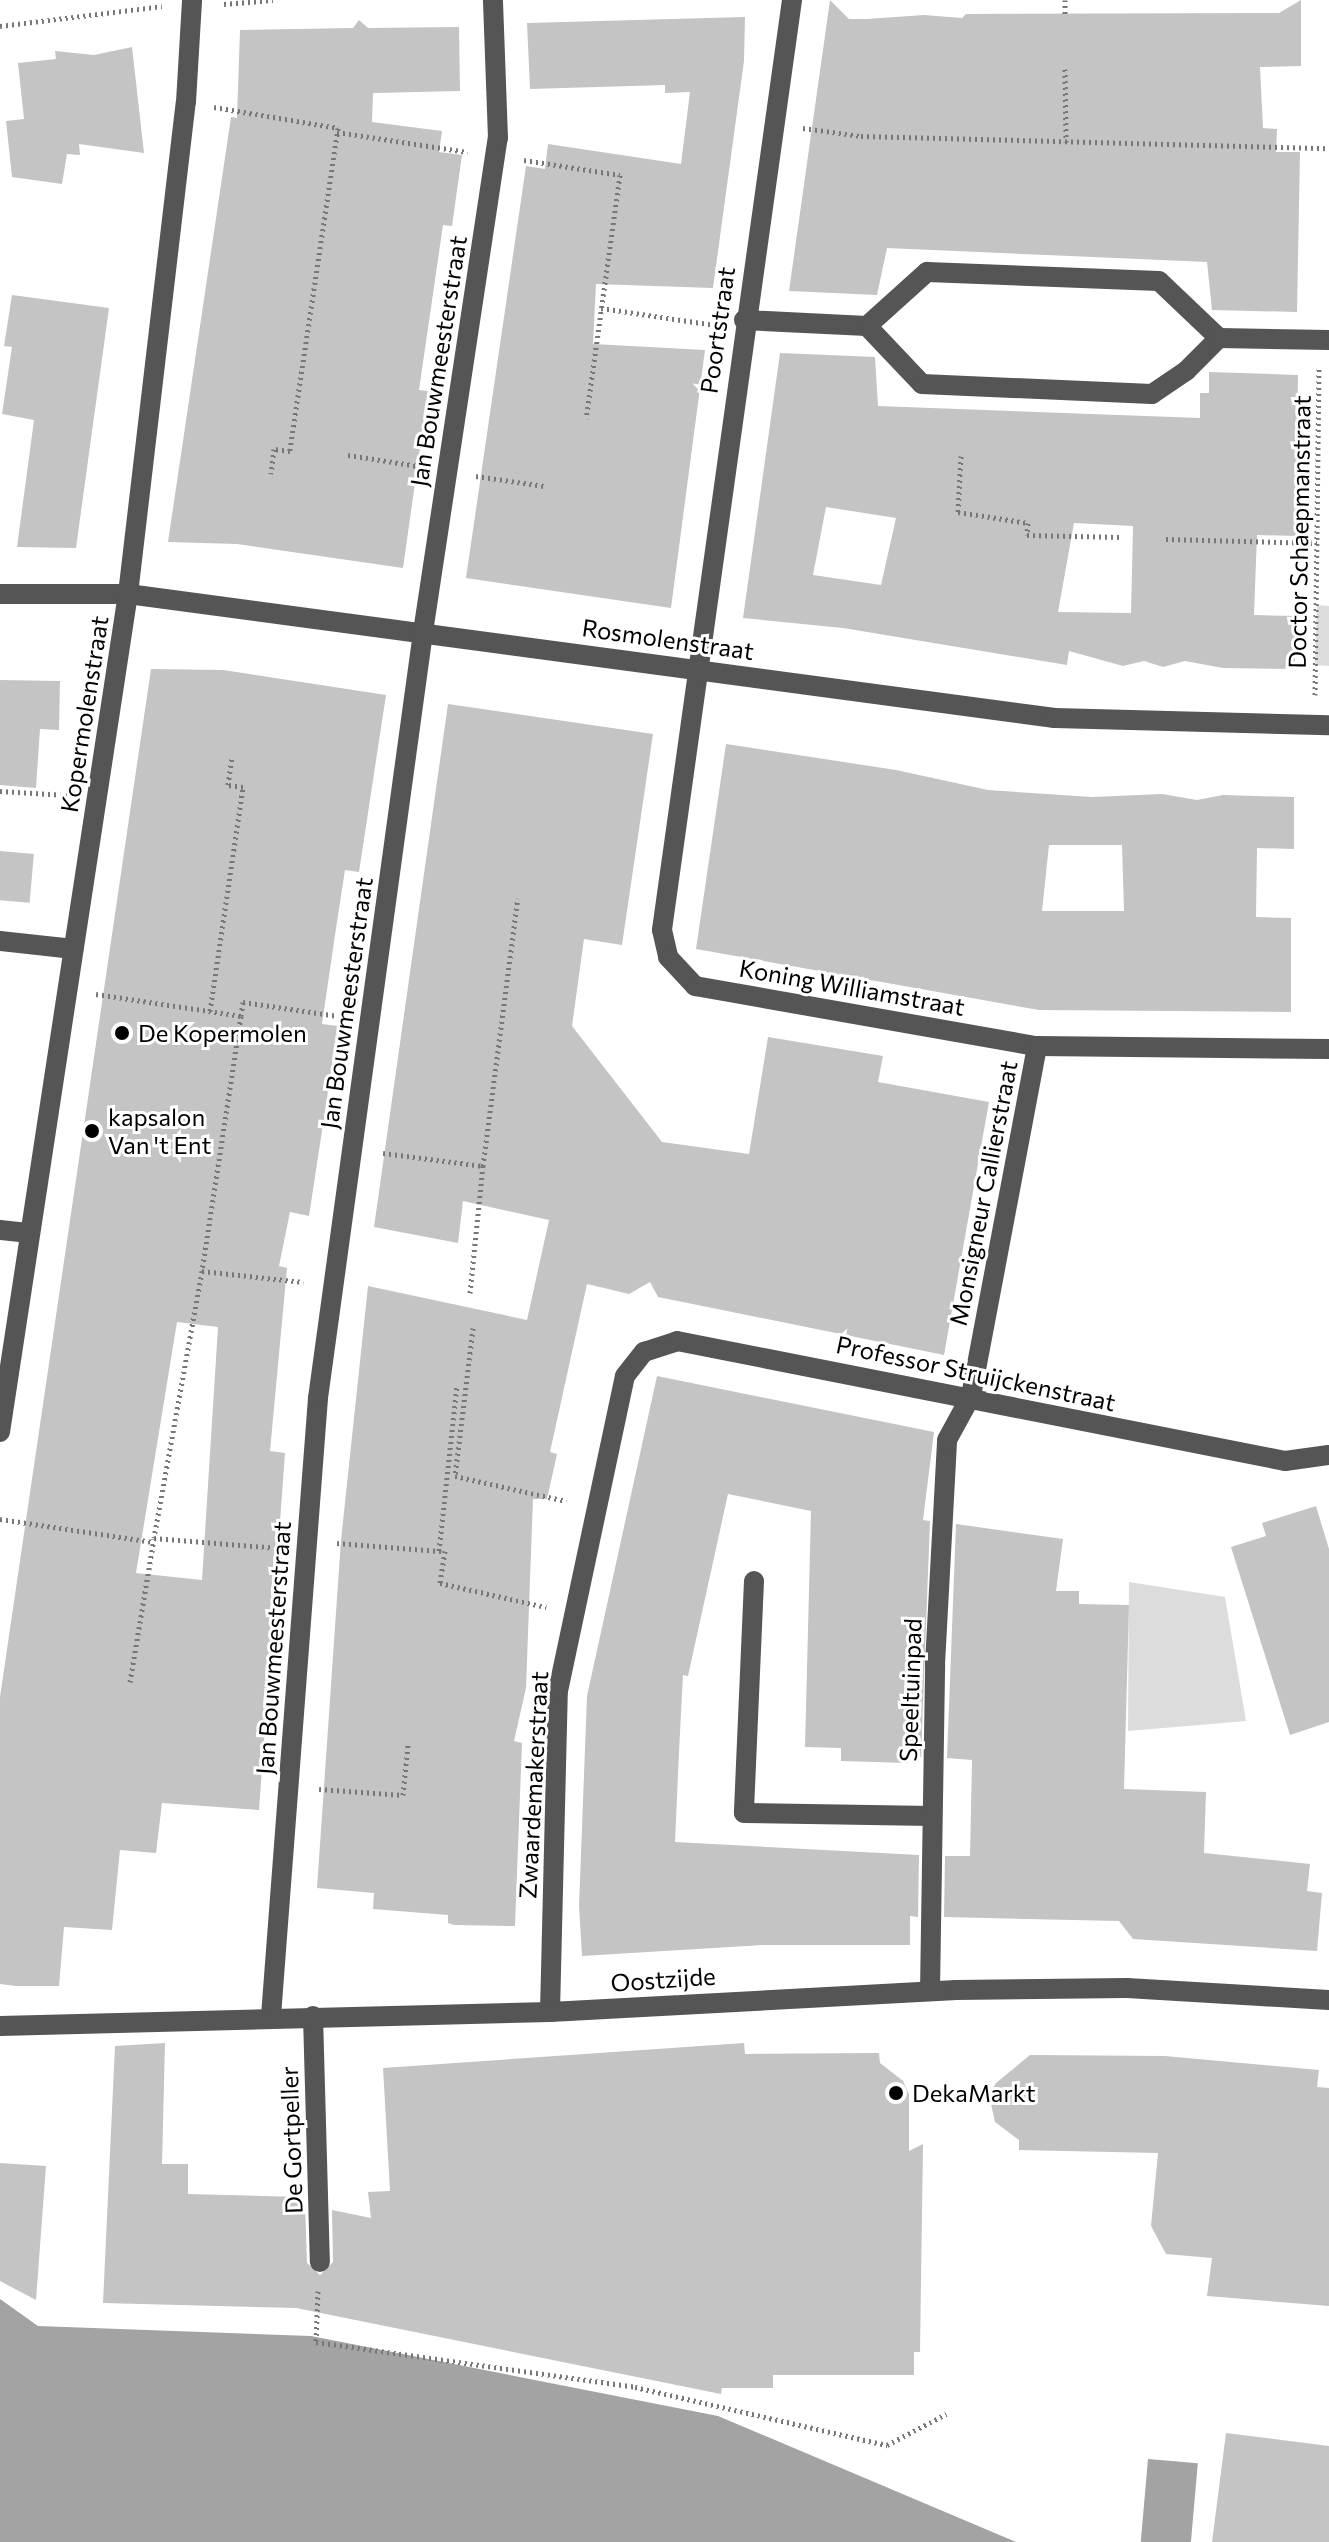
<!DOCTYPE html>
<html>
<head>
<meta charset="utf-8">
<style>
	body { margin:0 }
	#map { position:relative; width:1329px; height:2542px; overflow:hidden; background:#fff; font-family:Commissioner,sans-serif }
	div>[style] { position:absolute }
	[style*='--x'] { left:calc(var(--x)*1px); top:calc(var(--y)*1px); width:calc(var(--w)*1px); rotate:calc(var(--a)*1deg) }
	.green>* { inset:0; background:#dcdcdc }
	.water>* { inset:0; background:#a3a3a3; transform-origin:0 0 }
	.building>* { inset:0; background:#c4c4c4; transform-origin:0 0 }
	.path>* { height:5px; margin-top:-2.5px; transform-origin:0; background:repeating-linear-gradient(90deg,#777 0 2px,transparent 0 6px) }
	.minor>* { height:20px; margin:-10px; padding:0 10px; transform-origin:10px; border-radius:10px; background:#555 }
	.dots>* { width:22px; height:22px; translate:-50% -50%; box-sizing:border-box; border:4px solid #fff; border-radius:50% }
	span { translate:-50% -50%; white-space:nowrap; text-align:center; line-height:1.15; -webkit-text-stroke:6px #fff; paint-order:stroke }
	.street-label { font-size:24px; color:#000 }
	.poi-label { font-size:24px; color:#000 }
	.left { translate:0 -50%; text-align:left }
</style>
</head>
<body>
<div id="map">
	<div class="green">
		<i style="clip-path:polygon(1317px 605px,1329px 606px,1329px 666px,1315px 665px)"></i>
		<i style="clip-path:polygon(1129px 1582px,1225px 1597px,1246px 1721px,1128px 1731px)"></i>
	</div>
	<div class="water">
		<i style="clip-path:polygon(0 2299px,38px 2326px,311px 2336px,718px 2416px,1016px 2542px,0 2542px)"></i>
		<i style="left:1148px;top:2459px;width:50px;height:83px;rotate:5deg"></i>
	</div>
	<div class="building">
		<i style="clip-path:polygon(830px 0,849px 19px,867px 19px,924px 15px,962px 18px,966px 14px,1279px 13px,1301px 0,1301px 66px,1260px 67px,1263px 128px,1277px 129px,1276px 152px,1300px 152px,1297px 312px,1212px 310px,1207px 262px,887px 248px,877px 295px,789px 291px)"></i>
		<i style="clip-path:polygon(745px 17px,744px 61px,713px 288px,596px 284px,593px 344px,705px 350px,671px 608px,466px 578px,526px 166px,545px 169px,548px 144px,681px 164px,690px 92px,665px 93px,665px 85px,530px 89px,527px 23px)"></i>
		<i style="clip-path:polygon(359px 20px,368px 28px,459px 27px,460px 91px,373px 93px,372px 122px,442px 131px,439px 152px,462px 155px,452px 226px,443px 225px,419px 390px,428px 391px,403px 568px,237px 544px,168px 542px,231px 117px,237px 118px,240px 30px,353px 28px)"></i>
		<i style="clip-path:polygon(132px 47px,144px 153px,79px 144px,80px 155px,67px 154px,62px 184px,12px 177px,6px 121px,24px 119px,18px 63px,56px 59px,55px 51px,94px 55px)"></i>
		<i style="clip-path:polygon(12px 295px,109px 308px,76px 548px,17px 547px,34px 420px,2px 414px,12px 347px,4px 346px)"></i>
		<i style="clip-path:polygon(evenodd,780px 353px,875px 357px,878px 406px,1200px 418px,1200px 393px,1209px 393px,1209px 372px,1298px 375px,1296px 536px,1257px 535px,1254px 615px,1295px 616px,1295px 669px,1223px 668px,1185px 661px,1163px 667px,1144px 661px,1123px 666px,1069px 651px,1067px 665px,843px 628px,743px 618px,780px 353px,826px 507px,896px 518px,881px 585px,813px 575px,826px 507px,780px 353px,1074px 523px,1133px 526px,1131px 613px,1058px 612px,1074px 523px)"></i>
		<i style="clip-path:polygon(evenodd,151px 669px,223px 670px,386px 695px,359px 872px,345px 870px,335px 935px,322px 1024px,338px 1026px,309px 1216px,290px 1212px,279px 1266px,287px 1268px,270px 1451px,285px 1453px,259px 1810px,162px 1803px,156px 1853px,120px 1850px,112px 1930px,64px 1927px,59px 1986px,16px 1986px,0 1984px,0 1697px,151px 669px,177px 1322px,218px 1327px,202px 1580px,136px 1573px,177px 1322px)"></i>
		<i style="clip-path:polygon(0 680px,60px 681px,59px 730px,40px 729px,36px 788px,0 785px)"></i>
		<i style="clip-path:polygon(448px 704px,653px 734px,622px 945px,584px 939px,572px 1026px,662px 1142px,749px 1154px,768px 1037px,883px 1056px,878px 1082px,989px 1102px,944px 1355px,658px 1297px,650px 1282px,629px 1294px,587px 1284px,550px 1452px,557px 1454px,547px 1499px,533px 1499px,526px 1688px,514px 1741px,522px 1743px,515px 1926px,454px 1925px,448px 1923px,448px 1915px,373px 1909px,374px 1893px,317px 1888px,341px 1540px,368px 1286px,527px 1320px,549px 1220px,463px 1201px,458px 1243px,374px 1227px)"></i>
		<i style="clip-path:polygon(evenodd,726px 744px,896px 770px,988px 790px,1092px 797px,1162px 794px,1197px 800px,1223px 795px,1294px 797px,1294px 849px,1257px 848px,1256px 917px,1291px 918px,1291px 1012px,1039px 1010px,696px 949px,726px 744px,1049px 845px,1122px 845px,1124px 911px,1042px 911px,1049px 845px)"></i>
		<i style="left:0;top:851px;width:34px;height:49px;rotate:5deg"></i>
		<i style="clip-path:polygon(657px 1376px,934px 1432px,923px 1520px,930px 1521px,921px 1757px,909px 1756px,908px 1763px,841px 1761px,841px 1748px,805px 1747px,811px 1511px,728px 1494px,688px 1676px,683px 1675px,679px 1752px,675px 1842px,919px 1855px,918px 1917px,910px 1916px,910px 1945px,763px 1945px,582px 1956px,579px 1906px,587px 1696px)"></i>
		<i style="clip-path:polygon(1316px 1506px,1329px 1549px,1329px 1722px,1290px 1735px,1231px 1547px,1266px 1536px,1262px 1523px)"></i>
		<i style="clip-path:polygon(956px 1524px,1063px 1539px,1056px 1591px,1079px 1591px,1079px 1604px,1129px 1605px,1124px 1789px,1206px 1792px,1204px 1853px,1310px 1864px,1307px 1891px,1322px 1893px,1317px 1951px,1133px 1939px,1119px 1921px,944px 1917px,945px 1856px,970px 1856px,972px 1760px,947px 1758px)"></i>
		<i style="clip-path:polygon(165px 2043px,162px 2164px,188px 2164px,188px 2194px,300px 2197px,305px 2204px,307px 2263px,320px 2275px,333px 2262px,332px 2210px,371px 2218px,368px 2192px,390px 2191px,383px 2068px,744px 2043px,745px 2054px,879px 2053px,880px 2063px,903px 2081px,909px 2094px,909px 2151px,923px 2144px,920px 2352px,914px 2352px,914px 2375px,773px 2375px,773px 2388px,722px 2388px,721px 2394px,296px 2308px,103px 2303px,115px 2046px)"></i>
		<i style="clip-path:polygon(1030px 2055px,1165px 2056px,1319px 2070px,1317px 2087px,1329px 2088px,1329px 2306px,1207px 2296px,1212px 2258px,1166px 2254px,1151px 2226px,1158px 2153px,1019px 2150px,1019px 2140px,995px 2122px,989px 2095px,996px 2083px)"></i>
		<i style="clip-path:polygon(0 2163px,46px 2166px,36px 2300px,0 2281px)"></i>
		<i style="clip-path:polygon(1226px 2433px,1329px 2446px,1329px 2542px,1212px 2542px)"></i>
	</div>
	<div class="path">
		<i style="--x:1065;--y:0;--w:17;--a:90"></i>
		<i style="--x:224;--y:4;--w:49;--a:-4.7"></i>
		<i style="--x:0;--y:26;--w:163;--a:-7"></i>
		<i style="--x:1065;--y:69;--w:73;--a:89.2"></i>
		<i style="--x:214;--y:107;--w:126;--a:9.6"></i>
		<i style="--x:338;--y:128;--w:327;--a:98.5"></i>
		<i style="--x:290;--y:451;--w:16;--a:-173"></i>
		<i style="--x:274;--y:449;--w:25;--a:97"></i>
		<i style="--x:803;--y:128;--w:59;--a:7.9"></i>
		<i style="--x:861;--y:136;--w:468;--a:1.5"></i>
		<i style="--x:337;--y:132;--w:132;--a:8.7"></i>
		<i style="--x:524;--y:160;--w:97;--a:8.9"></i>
		<i style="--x:620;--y:175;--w:246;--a:97.9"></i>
		<i style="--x:601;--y:308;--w:115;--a:8.5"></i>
		<i style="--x:348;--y:455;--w:71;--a:8.9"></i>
		<i style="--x:961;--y:456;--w:56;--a:93.1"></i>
		<i style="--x:958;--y:512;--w:71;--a:8.9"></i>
		<i style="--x:1028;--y:523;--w:12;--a:95"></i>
		<i style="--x:1027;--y:535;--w:95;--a:1.2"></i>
		<i style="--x:476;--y:476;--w:69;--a:8.4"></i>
		<i style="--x:1166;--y:539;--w:151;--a:1.5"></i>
		<i style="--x:1315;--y:695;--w:326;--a:-89.3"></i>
		<i style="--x:0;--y:791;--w:67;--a:3.4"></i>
		<i style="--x:96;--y:994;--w:147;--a:8.6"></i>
		<i style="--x:241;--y:1016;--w:258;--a:98.7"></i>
		<i style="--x:202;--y:1271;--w:102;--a:6.2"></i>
		<i style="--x:210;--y:1011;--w:226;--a:-81.6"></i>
		<i style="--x:243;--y:787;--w:15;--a:-172"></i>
		<i style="--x:228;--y:785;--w:28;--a:-82"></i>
		<i style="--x:241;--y:1016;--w:14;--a:-82"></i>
		<i style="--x:243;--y:1002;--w:96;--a:8.4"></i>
		<i style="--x:383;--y:1153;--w:101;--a:7.4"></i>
		<i style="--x:483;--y:1166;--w:270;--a:-82.6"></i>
		<i style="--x:202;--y:1271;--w:271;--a:100.2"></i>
		<i style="--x:154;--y:1538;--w:123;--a:4.6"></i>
		<i style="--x:470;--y:1293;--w:128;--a:-84.2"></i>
		<i style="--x:473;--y:1328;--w:149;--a:96.9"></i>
		<i style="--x:455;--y:1476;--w:114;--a:12.7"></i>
		<i style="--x:0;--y:1519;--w:155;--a:8.5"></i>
		<i style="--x:337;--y:1543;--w:102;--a:4.5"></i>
		<i style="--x:439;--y:1551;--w:166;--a:-83.8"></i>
		<i style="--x:439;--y:1551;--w:6;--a:0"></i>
		<i style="--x:445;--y:1551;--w:32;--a:99"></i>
		<i style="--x:440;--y:1583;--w:109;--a:12.8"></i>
		<i style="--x:130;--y:1682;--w:145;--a:-80.5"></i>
		<i style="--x:319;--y:1789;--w:84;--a:4.1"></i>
		<i style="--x:403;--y:1795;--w:50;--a:-84.3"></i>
		<i style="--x:318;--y:2291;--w:51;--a:92.2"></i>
		<i style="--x:316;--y:2342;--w:322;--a:8"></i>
		<i style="--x:635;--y:2387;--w:259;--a:13"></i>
		<i style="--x:887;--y:2445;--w:67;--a:-27.7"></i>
	</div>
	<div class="minor">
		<i style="--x:792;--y:0;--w:939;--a:97.96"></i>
		<i style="--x:662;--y:930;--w:28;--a:77"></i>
		<i style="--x:668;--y:957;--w:40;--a:47"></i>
		<i style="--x:695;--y:986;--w:347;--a:10"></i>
		<i style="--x:1037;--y:1046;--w:292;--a:0.6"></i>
		<i style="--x:744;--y:320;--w:123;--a:2.8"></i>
		<i style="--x:867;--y:326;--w:80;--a:46.5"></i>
		<i style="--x:922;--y:384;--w:230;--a:2.5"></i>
		<i style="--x:1152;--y:394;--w:41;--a:-34.1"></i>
		<i style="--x:1186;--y:371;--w:47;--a:-45"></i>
		<i style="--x:867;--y:326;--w:81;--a:-42"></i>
		<i style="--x:927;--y:272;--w:232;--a:2.2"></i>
		<i style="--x:1159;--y:281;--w:83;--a:43.5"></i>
		<i style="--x:1219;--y:338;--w:110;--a:1"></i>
		<i style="--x:0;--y:594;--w:128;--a:0"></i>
		<i style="--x:128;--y:594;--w:935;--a:7.62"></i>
		<i style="--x:1055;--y:718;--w:274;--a:1.5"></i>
		<i style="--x:0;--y:941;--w:74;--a:6.2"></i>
		<i style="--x:0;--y:1230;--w:30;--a:6"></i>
		<i style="--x:0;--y:1432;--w:848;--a:-81.32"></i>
		<i style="--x:128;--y:594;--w:495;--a:-83.3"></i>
		<i style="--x:186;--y:102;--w:102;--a:-86.6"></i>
		<i style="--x:754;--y:1581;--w:232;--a:92.5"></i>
		<i style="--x:744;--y:1813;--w:188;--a:0.9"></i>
		<i style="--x:930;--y:1991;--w:327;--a:-89.1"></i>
		<i style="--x:935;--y:1664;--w:224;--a:-86.9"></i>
		<i style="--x:947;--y:1440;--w:50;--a:-61.4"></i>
		<i style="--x:971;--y:1396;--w:356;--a:-79.3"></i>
		<i style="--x:550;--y:2012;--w:321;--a:-88.6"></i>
		<i style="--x:558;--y:1691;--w:322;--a:-78"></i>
		<i style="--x:625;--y:1376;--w:31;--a:-52"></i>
		<i style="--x:644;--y:1352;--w:35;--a:-18"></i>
		<i style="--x:677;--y:1341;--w:620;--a:11.16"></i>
		<i style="--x:1285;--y:1461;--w:44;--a:-7.8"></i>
		<i style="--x:271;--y:2016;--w:620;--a:-85.65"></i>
		<i style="--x:318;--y:1398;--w:773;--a:-82.19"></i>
		<i style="--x:423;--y:632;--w:500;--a:-81.4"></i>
		<i style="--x:498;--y:138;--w:138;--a:-92.1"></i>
		<i style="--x:313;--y:2016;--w:246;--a:88.4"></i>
		<i style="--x:0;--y:2026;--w:550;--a:-1.46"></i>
		<i style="--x:550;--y:2012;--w:407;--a:-3.1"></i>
		<i style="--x:956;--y:1990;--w:171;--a:-0.7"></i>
		<i style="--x:1127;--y:1988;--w:202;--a:3.4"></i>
	</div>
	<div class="dots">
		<i style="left:122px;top:1033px;background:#000"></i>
		<i style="left:92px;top:1131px;background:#000"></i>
		<i style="left:896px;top:2093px;background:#000"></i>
	</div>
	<div class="street-label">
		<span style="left:717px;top:330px;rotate:-82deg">Poortstraat</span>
		<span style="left:438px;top:361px;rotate:-81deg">Jan Bouwmeesterstraat</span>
		<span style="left:1299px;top:532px;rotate:-89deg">Doctor Schaepmanstraat</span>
		<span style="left:668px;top:639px;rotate:8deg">Rosmolenstraat</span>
		<span style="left:84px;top:714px;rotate:-81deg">Kopermolenstraat</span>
		<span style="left:852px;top:987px;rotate:10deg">Koning Williamstraat</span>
		<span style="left:346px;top:1003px;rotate:-82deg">Jan Bouwmeesterstraat</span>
		<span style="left:983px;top:1193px;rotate:-79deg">Monsigneur Callierstraat</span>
		<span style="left:976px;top:1373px;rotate:12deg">Professor Struijckenstraat</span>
		<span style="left:273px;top:1648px;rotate:-86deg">Jan Bouwmeesterstraat</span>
		<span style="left:910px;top:1690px;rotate:-88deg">Speeltuinpad</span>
		<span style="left:533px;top:1785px;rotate:-87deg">Zwaardemakerstraat</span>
		<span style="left:663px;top:1979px;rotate:-4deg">Oostzijde</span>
		<span style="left:291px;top:2140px;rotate:-92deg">De Gortpeller</span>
	</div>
	<div class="poi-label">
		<span class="left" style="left:138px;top:1033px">De Kopermolen</span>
		<span class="left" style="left:108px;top:1131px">kapsalon<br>Van 't Ent</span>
		<span class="left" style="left:912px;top:2093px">DekaMarkt</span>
	</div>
</div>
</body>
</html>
